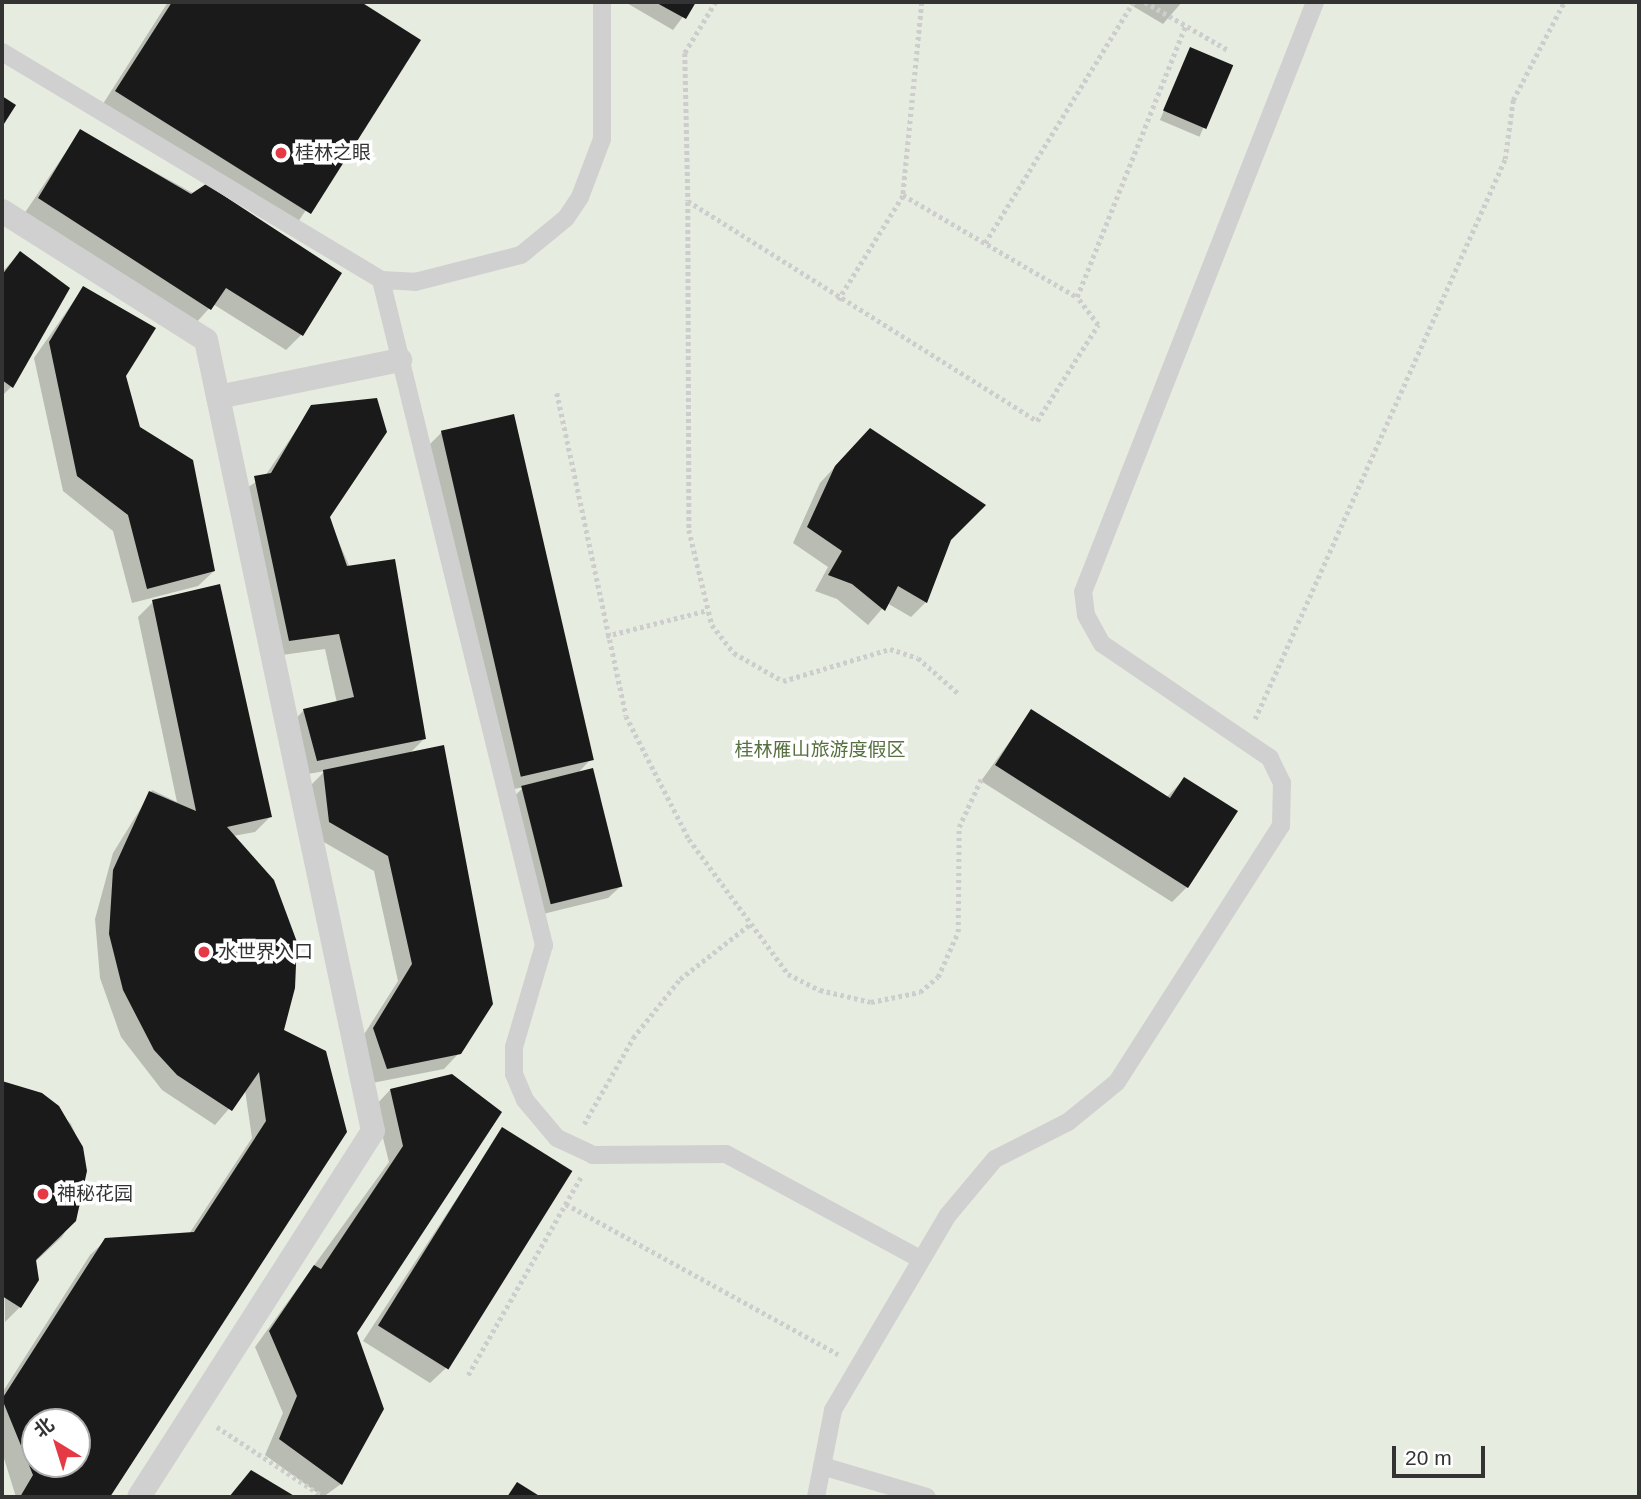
<!DOCTYPE html>
<html>
<head>
<meta charset="utf-8">
<style>
	body { margin:0 }
	#map { position:relative; width:1641px; height:1499px; overflow:hidden; background:#fff; font-family:Helvetica,"Noto Sans SC",sans-serif }
	div>[style] { position:absolute }
	[style*='--x'] { left:calc(var(--x)*1px); top:calc(var(--y)*1px); width:calc(var(--w)*1px); rotate:calc(var(--a)*1deg) }
	.green>* { inset:0; background:#e6ecdf }
	.shadow>* { inset:0; background:#0003; transform-origin:0 0 }
	.building>* { inset:0; background:#1a1a1a; transform-origin:0 0 }
	.path>* { height:4.5px; margin-top:-2.25px; transform-origin:0; background:repeating-linear-gradient(90deg,#cdcdcd 0 3.5px,transparent 0 7px) }
	.service>* { height:18px; margin:-9px; padding:0 9px; transform-origin:9px; border-radius:9px; background:#d0d0d0 }
	.pedestrian>* { height:24px; margin:-12px; padding:0 12px; transform-origin:12px; border-radius:12px; background:#d0d0d0 }
	.dots>* { width:19px; height:19px; translate:-50% -50%; box-sizing:border-box; border:4px solid #fff; border-radius:50% }
	span { translate:-50% -50%; white-space:nowrap; text-align:center; line-height:1.15; -webkit-text-stroke:7px #fff; paint-order:stroke }
	.poi-label { font-size:19px; color:#333 }
	.left { translate:0 -50%; text-align:left }
	.park-label { font-size:19px; color:#56703f }
	.frame { position:absolute; inset:0; border:4px solid #333; pointer-events:none }
	.north { position:absolute; left:21px; top:1408px; width:70px; height:70px; box-sizing:border-box; background:#fff; border:2px solid #adadad; border-radius:50%; rotate:322deg; font-size:19px; font-weight:700; line-height:28px; text-align:center; color:#333 }
	.north::after { content:''; display:block; margin:auto; width:24px; height:32px; background:#e63946; clip-path:polygon(50% 0,100% 100%,50% 72%,0 100%) }
	.scale { position:absolute; left:1392px; top:1446px; width:93px; height:32px; box-sizing:border-box; border:4px solid #333; border-top:0; padding-left:9px; font-size:21px; line-height:24px; white-space:nowrap; color:#333; -webkit-text-stroke:5px #fff; paint-order:stroke }
</style>
</head>
<body>
<div id="map">
	<div class="green">
		<i style="clip-path:polygon(evenodd,2px 2px,1639px 2px,1639px 1497px,2px 1497px,2px 2px,35px 1422px,77px 1422px,77px 1464px,35px 1464px,35px 1422px)"></i>
	</div>
	<div class="shadow">
		<i style="clip-path:polygon(168px 2px,358px 2px,419px 40px,294px 228px,101px 107px)"></i>
		<i style="clip-path:polygon(625px 2px,694px 2px,673px 30px)"></i>
		<i style="clip-path:polygon(1126px 2px,1182px 2px,1163px 24px)"></i>
		<i style="left:1190px;top:49px;width:43px;height:77px;rotate:23deg"></i>
		<i style="clip-path:polygon(80px 131px,340px 274px,301px 335px,286px 350px,213px 304px,195px 324px,24px 214px)"></i>
		<i style="clip-path:polygon(20px 253px,11px 387px,2px 396px,2px 272px)"></i>
		<i style="clip-path:polygon(83px 288px,124px 376px,139px 428px,214px 571px,198px 586px,132px 603px,113px 531px,63px 491px,34px 358px)"></i>
		<i style="clip-path:polygon(312px 407px,328px 517px,424px 739px,409px 754px,459px 1053px,444px 1069px,372px 1083px,358px 1044px,398px 981px,374px 871px,315px 837px,309px 787px,325px 771px,302px 775px,289px 726px,304px 710px,337px 703px,325px 649px,275px 656px,239px 493px,265px 476px)"></i>
		<i style="clip-path:polygon(442px 432px,591px 759px,576px 775px,620px 887px,608px 898px,539px 915px,511px 799px,524px 787px,504px 791px,427px 447px)"></i>
		<i style="clip-path:polygon(855px 445px,950px 539px,926px 602px,911px 617px,887px 603px,868px 625px,837px 599px,815px 591px,828px 567px,793px 543px,820px 483px)"></i>
		<i style="clip-path:polygon(evenodd,153px 602px,270px 817px,255px 832px,233px 836px,282px 1031px,345px 1132px,108px 1497px,16px 1497px,2px 1452px,2px 1393px,90px 1255px,106px 1240px,189px 1234px,252px 1138px,245px 1090px,215px 1125px,162px 1090px,121px 1037px,100px 978px,95px 919px,113px 853px,152px 790px,177px 802px,138px 617px,153px 602px,35px 1422px,77px 1422px,77px 1464px,35px 1464px,35px 1422px)"></i>
		<i style="clip-path:polygon(1031px 712px,1166px 798px,1184px 779px,1187px 887px,1172px 902px,981px 781px)"></i>
		<i style="clip-path:polygon(452px 1076px,355px 1332px,341px 1484px,323px 1497px,265px 1455px,283px 1413px,255px 1347px,389px 1162px,375px 1106px,390px 1090px)"></i>
		<i style="clip-path:polygon(2px 1083px,41px 1094px,71px 1124px,81px 1147px,82px 1202px,62px 1237px,35px 1262px,20px 1307px,5px 1322px)"></i>
		<i style="clip-path:polygon(502px 1130px,446px 1368px,430px 1383px,363px 1341px)"></i>
	</div>
	<div class="building">
		<i style="clip-path:polygon(172px 2px,361px 2px,421px 40px,311px 214px,115px 91px)"></i>
		<i style="clip-path:polygon(655px 2px,696px 2px,686px 19px)"></i>
		<i style="left:1190px;top:47px;width:47px;height:69px;rotate:23deg"></i>
		<i style="clip-path:polygon(2px 96px,16px 105px,2px 127px)"></i>
		<i style="clip-path:polygon(80px 129px,191px 194px,206px 184px,342px 273px,303px 336px,226px 288px,211px 310px,38px 198px)"></i>
		<i style="clip-path:polygon(20px 251px,70px 288px,13px 388px,2px 380px,2px 275px)"></i>
		<i style="clip-path:polygon(83px 286px,156px 328px,126px 376px,140px 427px,193px 460px,215px 571px,147px 589px,128px 515px,77px 476px,49px 342px)"></i>
		<i style="clip-path:polygon(377px 398px,387px 432px,330px 517px,347px 566px,395px 559px,426px 739px,317px 761px,303px 709px,354px 697px,339px 634px,289px 641px,254px 476px,271px 473px,311px 405px)"></i>
		<i style="left:514px;top:414px;width:355px;height:75px;rotate:77deg"></i>
		<i style="clip-path:polygon(870px 428px,986px 505px,951px 540px,927px 603px,898px 586px,885px 611px,852px 584px,828px 575px,842px 551px,807px 527px,835px 466px)"></i>
		<i style="clip-path:polygon(evenodd,220px 584px,272px 817px,227px 827px,274px 880px,297px 942px,295px 988px,284px 1030px,326px 1051px,347px 1132px,110px 1497px,20px 1497px,33px 1475px,2px 1399px,105px 1238px,194px 1232px,266px 1121px,259px 1072px,232px 1111px,177px 1075px,154px 1050px,123px 990px,109px 934px,113px 870px,149px 791px,196px 811px,152px 600px,220px 584px,35px 1422px,77px 1422px,77px 1464px,35px 1464px,35px 1422px)"></i>
		<i style="clip-path:polygon(1031px 709px,1170px 798px,1184px 777px,1238px 811px,1188px 888px,995px 765px)"></i>
		<i style="clip-path:polygon(444px 745px,493px 1004px,461px 1054px,387px 1069px,373px 1028px,412px 964px,388px 856px,329px 822px,323px 770px)"></i>
		<i style="left:593px;top:768px;width:122px;height:74px;rotate:76deg"></i>
		<i style="clip-path:polygon(452px 1074px,502px 1112px,357px 1333px,384px 1409px,342px 1485px,279px 1439px,297px 1396px,269px 1331px,314px 1265px,321px 1269px,403px 1146px,390px 1089px)"></i>
		<i style="clip-path:polygon(2px 1081px,42px 1093px,59px 1106px,83px 1147px,87px 1171px,76px 1221px,36px 1260px,39px 1280px,21px 1308px,2px 1296px)"></i>
		<i style="left:502px;top:1127px;width:83px;height:234px;rotate:32deg"></i>
		<i style="clip-path:polygon(251px 1470px,296px 1497px,229px 1497px)"></i>
		<i style="clip-path:polygon(517px 1482px,541px 1497px,507px 1497px)"></i>
	</div>
	<div class="path">
		<i style="--x:716;--y:2;--w:60;--a:121.3"></i>
		<i style="--x:685;--y:53;--w:148;--a:88.8"></i>
		<i style="--x:688;--y:201;--w:413;--a:32.2"></i>
		<i style="--x:1037;--y:421;--w:114;--a:-57.6"></i>
		<i style="--x:1098;--y:325;--w:35;--a:-127"></i>
		<i style="--x:922;--y:2;--w:194;--a:95.6"></i>
		<i style="--x:903;--y:195;--w:202;--a:30.4"></i>
		<i style="--x:1077;--y:297;--w:293;--a:-68.2"></i>
		<i style="--x:1145;--y:2;--w:96;--a:30"></i>
		<i style="--x:688;--y:202;--w:328;--a:89.8"></i>
		<i style="--x:689;--y:530;--w:98;--a:76.4"></i>
		<i style="--x:712;--y:625;--w:36;--a:52"></i>
		<i style="--x:734;--y:653;--w:56;--a:29.7"></i>
		<i style="--x:783;--y:681;--w:112;--a:-16.7"></i>
		<i style="--x:890;--y:649;--w:29;--a:18"></i>
		<i style="--x:918;--y:658;--w:55;--a:41.3"></i>
		<i style="--x:985;--y:243;--w:283;--a:-58.4"></i>
		<i style="--x:838;--y:300;--w:123;--a:-58.2"></i>
		<i style="--x:557;--y:393;--w:330;--a:77.9"></i>
		<i style="--x:626;--y:716;--w:138;--a:62.9"></i>
		<i style="--x:689;--y:839;--w:167;--a:53.7"></i>
		<i style="--x:788;--y:974;--w:36;--a:27"></i>
		<i style="--x:820;--y:990;--w:52;--a:13.2"></i>
		<i style="--x:871;--y:1002;--w:50;--a:-11.5"></i>
		<i style="--x:920;--y:992;--w:23;--a:-40"></i>
		<i style="--x:938;--y:977;--w:49;--a:-66"></i>
		<i style="--x:958;--y:932;--w:105;--a:-89.5"></i>
		<i style="--x:959;--y:827;--w:55;--a:-65.3"></i>
		<i style="--x:606;--y:636;--w:105;--a:-14.3"></i>
		<i style="--x:1255;--y:719;--w:613;--a:-65.94"></i>
		<i style="--x:1505;--y:159;--w:60;--a:-82.3"></i>
		<i style="--x:1513;--y:100;--w:110;--a:-62.5"></i>
		<i style="--x:584;--y:1124;--w:99;--a:-60.3"></i>
		<i style="--x:633;--y:1038;--w:75;--a:-51.5"></i>
		<i style="--x:680;--y:979;--w:88;--a:-38"></i>
		<i style="--x:566;--y:1204;--w:311;--a:28.9"></i>
		<i style="--x:468;--y:1375;--w:230;--a:-60.3"></i>
		<i style="--x:217;--y:1427;--w:128;--a:33.2"></i>
	</div>
	<div class="service">
		<i style="--x:2;--y:52;--w:442;--a:31"></i>
		<i style="--x:381;--y:280;--w:34;--a:3"></i>
		<i style="--x:415;--y:282;--w:109;--a:-14.3"></i>
		<i style="--x:521;--y:255;--w:58;--a:-39.4"></i>
		<i style="--x:566;--y:218;--w:25;--a:-56"></i>
		<i style="--x:580;--y:197;--w:62;--a:-69.2"></i>
		<i style="--x:602;--y:139;--w:137;--a:-90"></i>
		<i style="--x:381;--y:280;--w:685;--a:76.23"></i>
		<i style="--x:544;--y:945;--w:106;--a:106.4"></i>
		<i style="--x:514;--y:1047;--w:27;--a:90"></i>
		<i style="--x:514;--y:1074;--w:28;--a:67"></i>
		<i style="--x:525;--y:1100;--w:50;--a:49.9"></i>
		<i style="--x:557;--y:1138;--w:40;--a:25"></i>
		<i style="--x:593;--y:1155;--w:133;--a:-0.4"></i>
		<i style="--x:726;--y:1154;--w:221;--a:28.4"></i>
		<i style="--x:822;--y:1466;--w:109;--a:16.4"></i>
		<i style="--x:816;--y:1497;--w:89;--a:-78.9"></i>
		<i style="--x:833;--y:1410;--w:226;--a:-59.5"></i>
		<i style="--x:948;--y:1215;--w:73;--a:-50"></i>
		<i style="--x:995;--y:1159;--w:82;--a:-26.9"></i>
		<i style="--x:1068;--y:1122;--w:63;--a:-39.2"></i>
		<i style="--x:1117;--y:1082;--w:304;--a:-57.4"></i>
		<i style="--x:1281;--y:826;--w:43;--a:-88.7"></i>
		<i style="--x:1282;--y:783;--w:28;--a:-116"></i>
		<i style="--x:1270;--y:758;--w:203;--a:-145.8"></i>
		<i style="--x:1102;--y:644;--w:33;--a:-119"></i>
		<i style="--x:1086;--y:615;--w:23;--a:-97"></i>
		<i style="--x:1083;--y:592;--w:634;--a:-68.53"></i>
	</div>
	<div class="pedestrian">
		<i style="--x:2;--y:211;--w:241;--a:32.3"></i>
		<i style="--x:206;--y:340;--w:808;--a:78.08"></i>
		<i style="--x:373;--y:1131;--w:434;--a:122.6"></i>
		<i style="--x:218;--y:397;--w:186;--a:-11.5"></i>
	</div>
	<div class="dots">
		<i style="left:281px;top:153px;background:#e63946"></i>
		<i style="left:204px;top:952px;background:#e63946"></i>
		<i style="left:43px;top:1194px;background:#e63946"></i>
	</div>
	<div class="poi-label">
		<span class="left" style="left:295px;top:153px">桂林之眼</span>
		<span class="left" style="left:218px;top:952px">水世界入口</span>
		<span class="left" style="left:57px;top:1194px">神秘花园</span>
	</div>
	<div class="park-label">
		<span style="left:820px;top:750px">桂林雁山旅游度假区</span>
	</div>
	<div class="frame"></div>
	<div class="north">北</div>
	<div class="scale">20 m</div>
</div>
</body>
</html>
